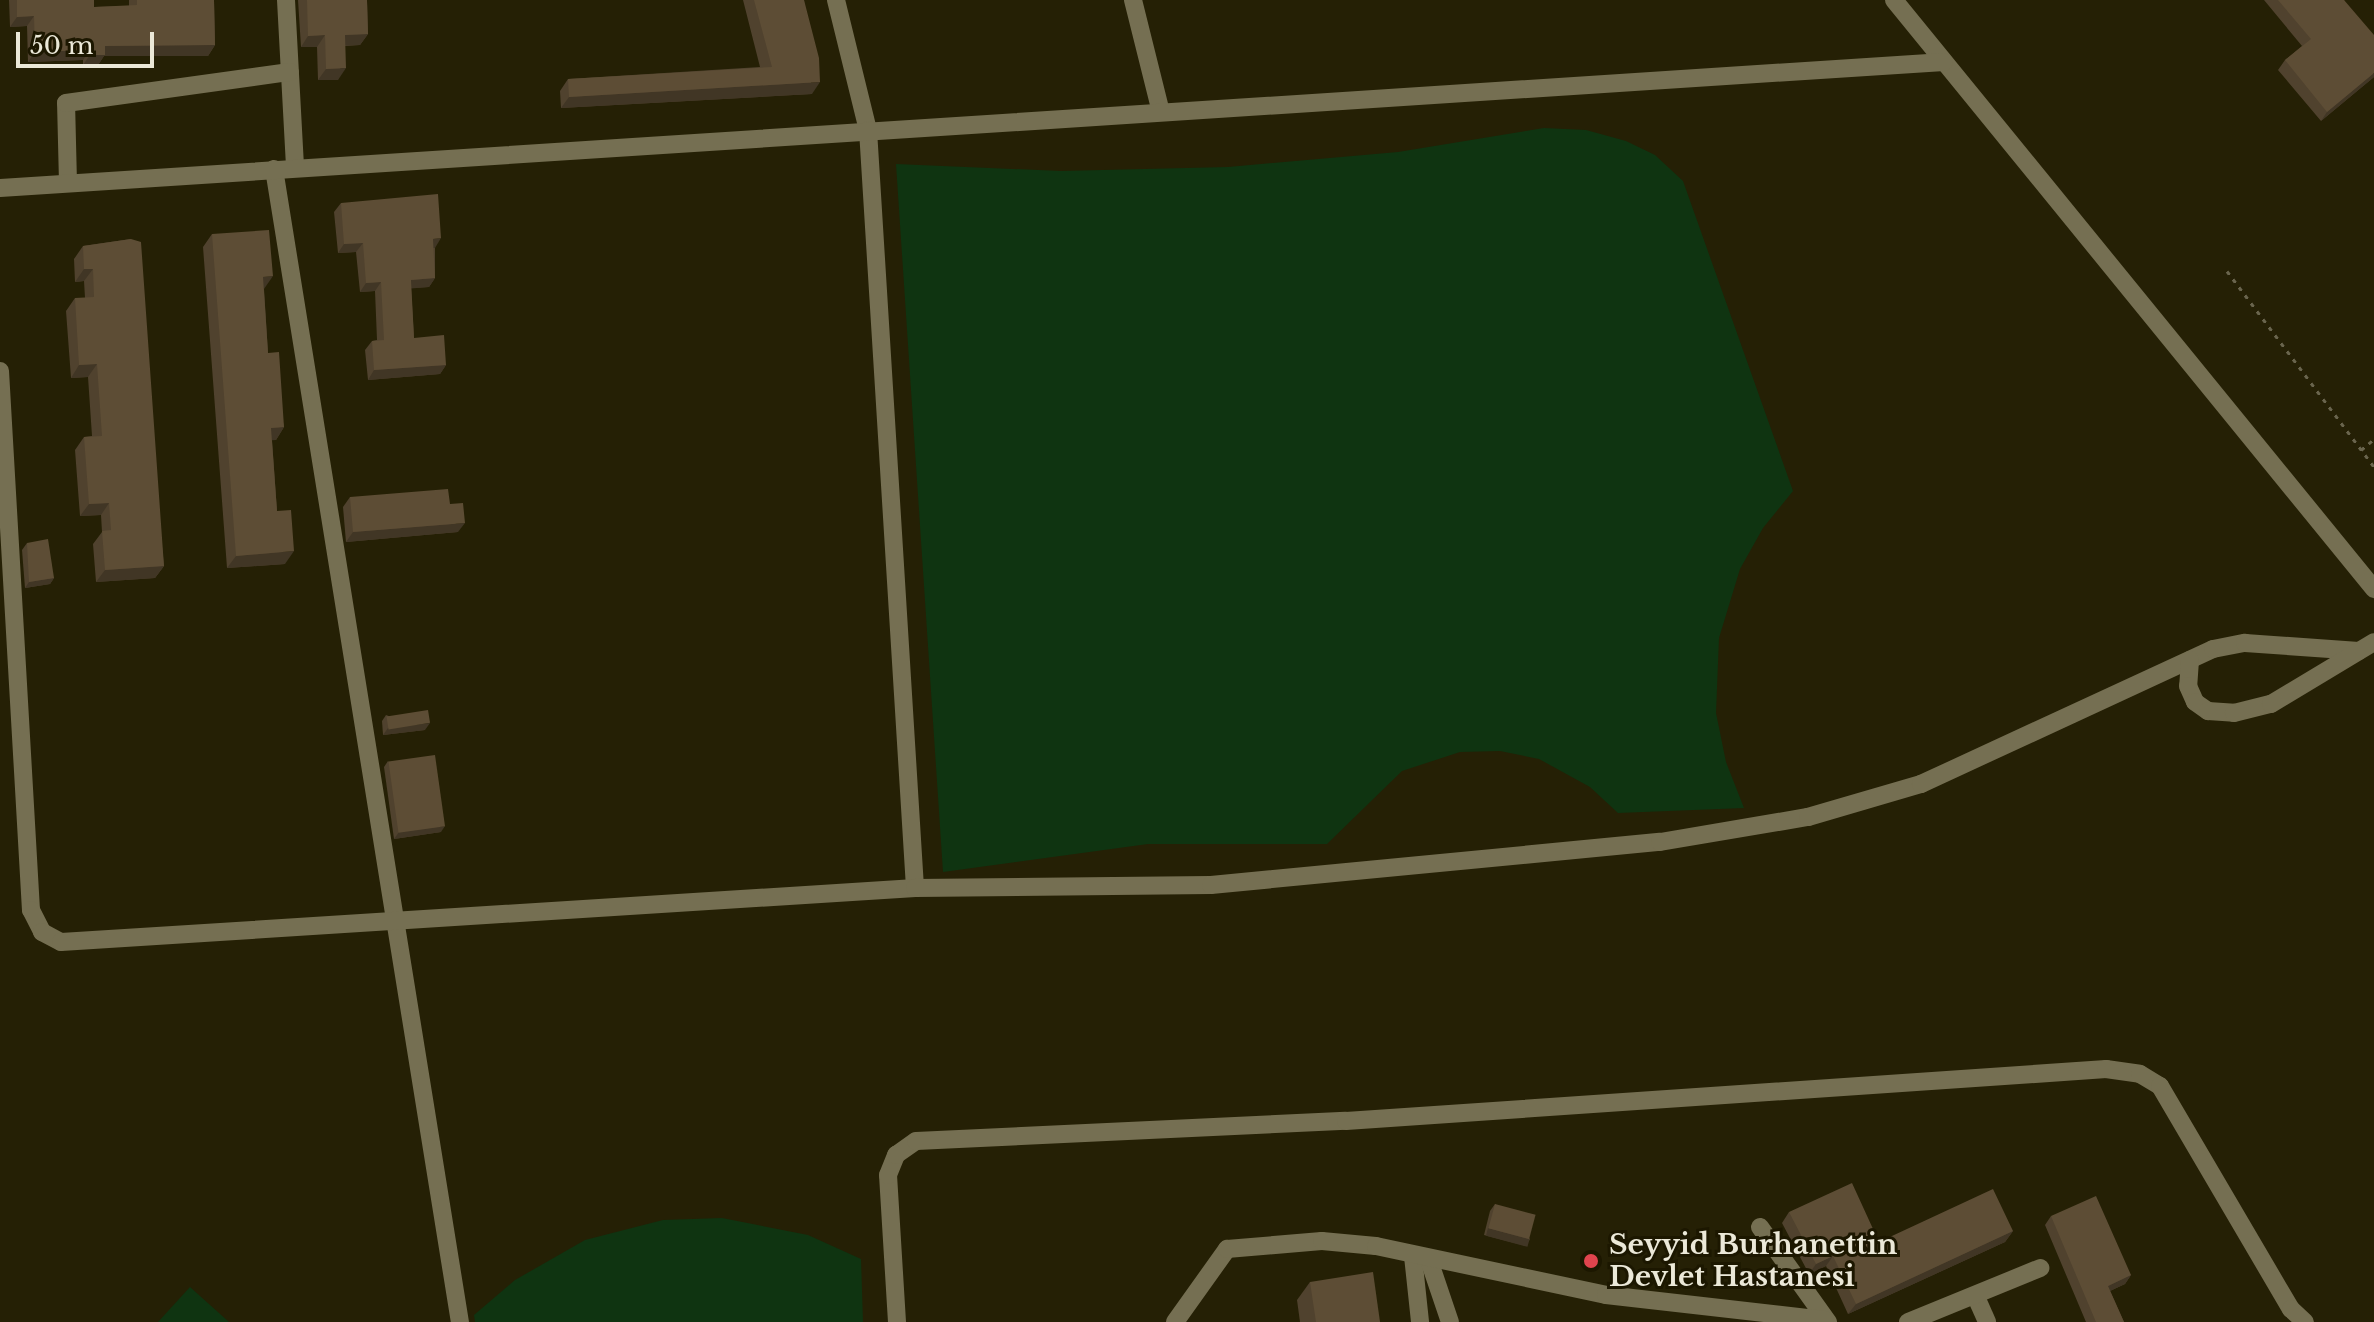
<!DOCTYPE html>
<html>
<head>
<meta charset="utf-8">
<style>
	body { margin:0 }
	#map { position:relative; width:2374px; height:1322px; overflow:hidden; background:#252005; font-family:"Libre Baskerville",serif }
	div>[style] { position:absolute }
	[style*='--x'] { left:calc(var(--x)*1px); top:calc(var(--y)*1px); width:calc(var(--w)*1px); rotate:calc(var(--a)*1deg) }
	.green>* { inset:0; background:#0f3411 }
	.path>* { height:3px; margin-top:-1.5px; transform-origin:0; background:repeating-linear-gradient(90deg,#69644d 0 4px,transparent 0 10px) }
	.street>* { height:18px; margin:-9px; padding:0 9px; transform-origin:9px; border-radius:9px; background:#756f52 }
	.wall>* { inset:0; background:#50422e }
	.shaded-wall>* { inset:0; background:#413625; transform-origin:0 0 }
	.building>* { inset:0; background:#5d4d35; transform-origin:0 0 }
	.dots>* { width:22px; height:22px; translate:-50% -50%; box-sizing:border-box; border:4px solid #1c1700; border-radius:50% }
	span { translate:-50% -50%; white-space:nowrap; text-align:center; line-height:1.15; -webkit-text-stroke:6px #1c1700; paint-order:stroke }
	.poi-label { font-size:28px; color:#ebe8d8; font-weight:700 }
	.left { translate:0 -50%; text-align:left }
	.scale { position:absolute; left:16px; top:32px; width:138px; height:36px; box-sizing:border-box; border:4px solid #ebe8d8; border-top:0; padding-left:10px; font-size:24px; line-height:28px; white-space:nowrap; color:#ebe8d8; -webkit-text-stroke:6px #1c1700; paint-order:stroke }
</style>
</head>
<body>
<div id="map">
	<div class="green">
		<i style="clip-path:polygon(1544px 128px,1586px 130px,1626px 141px,1655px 155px,1683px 181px,1793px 491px,1763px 528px,1740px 569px,1719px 638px,1716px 713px,1726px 762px,1744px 808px,1618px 813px,1590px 787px,1539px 759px,1500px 751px,1460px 752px,1402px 771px,1327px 844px,1148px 844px,943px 872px,896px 164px,1061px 171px,1228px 167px,1398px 152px)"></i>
		<i style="clip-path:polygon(722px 1218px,808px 1235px,861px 1259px,863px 1322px,475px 1322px,474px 1315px,515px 1280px,585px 1240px,663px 1220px)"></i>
		<i style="clip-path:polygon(190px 1287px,229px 1322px,158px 1322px)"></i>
	</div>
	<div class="path">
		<i style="--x:2227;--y:271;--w:245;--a:53.1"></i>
		<i style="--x:2361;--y:450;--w:17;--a:-40"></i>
	</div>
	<div class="street">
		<i style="--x:286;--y:0;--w:168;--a:86.9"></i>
		<i style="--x:836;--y:0;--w:134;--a:76.2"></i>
		<i style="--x:868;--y:130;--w:759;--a:86.45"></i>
		<i style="--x:1133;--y:0;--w:115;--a:76"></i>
		<i style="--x:1894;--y:0;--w:760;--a:50.82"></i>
		<i style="--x:274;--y:169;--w:1168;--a:80.84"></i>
		<i style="--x:68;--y:183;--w:80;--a:-91.4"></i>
		<i style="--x:66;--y:103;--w:226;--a:-7.9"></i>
		<i style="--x:0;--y:188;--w:1948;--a:-3.71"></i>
		<i style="--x:0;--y:371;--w:540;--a:86.71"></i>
		<i style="--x:31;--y:910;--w:25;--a:63"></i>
		<i style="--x:42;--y:932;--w:21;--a:28"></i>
		<i style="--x:61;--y:942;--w:856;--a:-3.62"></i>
		<i style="--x:915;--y:888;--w:296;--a:-0.6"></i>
		<i style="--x:1211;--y:885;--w:451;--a:-5.5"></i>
		<i style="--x:1660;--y:842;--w:150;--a:-9.6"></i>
		<i style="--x:1808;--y:817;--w:118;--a:-16.3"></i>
		<i style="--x:1921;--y:784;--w:322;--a:-24.8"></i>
		<i style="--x:2213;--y:649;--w:33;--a:-11"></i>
		<i style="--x:2245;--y:643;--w:114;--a:4"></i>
		<i style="--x:2190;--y:660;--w:26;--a:94"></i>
		<i style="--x:2188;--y:686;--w:17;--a:66"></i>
		<i style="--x:2195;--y:702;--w:16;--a:35"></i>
		<i style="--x:2208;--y:711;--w:26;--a:4"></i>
		<i style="--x:2234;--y:713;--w:38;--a:-14"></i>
		<i style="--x:2271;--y:704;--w:120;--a:-31"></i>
		<i style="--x:1760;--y:1227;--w:117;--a:54.4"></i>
		<i style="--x:1413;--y:1256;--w:66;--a:83.9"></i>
		<i style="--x:1429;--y:1260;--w:65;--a:71.3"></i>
		<i style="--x:1976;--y:1297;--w:27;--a:66"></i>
		<i style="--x:897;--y:1322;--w:147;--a:-93.5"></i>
		<i style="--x:888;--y:1175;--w:22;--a:-68"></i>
		<i style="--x:896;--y:1155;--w:24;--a:-35"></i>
		<i style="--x:916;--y:1141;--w:430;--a:-2.7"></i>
		<i style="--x:1346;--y:1121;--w:762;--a:-3.91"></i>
		<i style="--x:2106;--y:1069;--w:34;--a:8"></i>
		<i style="--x:2140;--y:1074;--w:23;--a:31"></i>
		<i style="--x:2160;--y:1086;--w:259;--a:59.6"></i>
		<i style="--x:2291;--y:1309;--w:19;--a:43"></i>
		<i style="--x:1175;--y:1322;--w:90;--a:-54.5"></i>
		<i style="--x:1227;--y:1249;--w:95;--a:-4.8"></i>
		<i style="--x:1322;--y:1241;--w:54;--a:5.3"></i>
		<i style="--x:1376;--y:1246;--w:235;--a:12"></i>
		<i style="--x:1606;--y:1295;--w:220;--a:6.5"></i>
		<i style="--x:1908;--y:1322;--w:143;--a:-22.2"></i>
	</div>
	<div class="wall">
		<i style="clip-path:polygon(9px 0,94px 0,94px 7px,129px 6px,129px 0,214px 0,215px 45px,208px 56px,104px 56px,98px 65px,83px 65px,83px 60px,28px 62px,27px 26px,10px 27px)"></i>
		<i style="clip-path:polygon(298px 0,367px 0,368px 34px,360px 45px,345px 46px,338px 80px,318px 80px,317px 47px,301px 47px)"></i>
		<i style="clip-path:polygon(743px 0,804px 0,812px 94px,561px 108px,560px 91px,568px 79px,760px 67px)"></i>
		<i style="clip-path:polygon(2264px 0,2344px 0,2374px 77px,2321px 121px,2278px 70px,2285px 60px,2302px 46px)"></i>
		<i style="clip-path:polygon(341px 203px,435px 248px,435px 278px,429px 287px,411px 288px,414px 338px,446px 365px,440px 374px,368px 380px,365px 350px,372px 341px,377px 340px,375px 291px,360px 292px,356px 252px,338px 253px,334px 212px)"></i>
		<i style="clip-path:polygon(212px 234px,264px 289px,268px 353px,284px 427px,276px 440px,272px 440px,277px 511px,285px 564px,227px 568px,203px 247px)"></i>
		<i style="clip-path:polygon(131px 239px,164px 566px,155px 578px,96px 582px,93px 544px,102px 532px,101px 515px,80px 516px,75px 450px,84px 437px,92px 436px,88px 377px,71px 378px,66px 311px,75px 298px,85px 298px,84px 281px,75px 282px,74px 259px,83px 246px)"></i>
		<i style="clip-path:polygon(350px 497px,450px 504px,458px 532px,346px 542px,343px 507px)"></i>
		<i style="clip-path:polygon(27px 543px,54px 578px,50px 584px,25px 588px,22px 550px)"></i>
		<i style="clip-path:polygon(386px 715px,425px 730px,383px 735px,382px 721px)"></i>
		<i style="clip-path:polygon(388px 761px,441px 832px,394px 839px,384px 767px)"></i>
		<i style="clip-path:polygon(1495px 1204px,1530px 1239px,1526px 1246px,1484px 1235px,1490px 1211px)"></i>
		<i style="clip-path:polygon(1789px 1212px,1879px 1242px,2013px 1231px,2005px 1242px,1848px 1314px,1826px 1266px,1809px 1274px,1782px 1223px)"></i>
		<i style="clip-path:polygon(2051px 1216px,2131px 1275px,2125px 1284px,2110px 1291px,2124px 1322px,2086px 1322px,2045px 1225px)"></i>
		<i style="clip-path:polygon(1310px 1282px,1380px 1322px,1300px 1322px,1297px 1300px)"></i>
	</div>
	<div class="shaded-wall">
		<i style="clip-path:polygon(34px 16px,27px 26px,10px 27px,17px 17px)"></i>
		<i style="clip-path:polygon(368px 34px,360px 45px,337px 46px,345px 35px)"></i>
		<i style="clip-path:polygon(325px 35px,317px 47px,301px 47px,308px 36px)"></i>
		<i style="clip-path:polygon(215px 45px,208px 56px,104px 56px,98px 65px,83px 65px,90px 55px,105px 46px)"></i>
		<i style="clip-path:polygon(90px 50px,83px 60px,28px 62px,35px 52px)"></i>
		<i style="clip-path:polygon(346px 68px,338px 80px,318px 80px,326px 69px)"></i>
		<i style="clip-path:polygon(2374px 73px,2374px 77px,2321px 121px,2327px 112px)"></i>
		<i style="clip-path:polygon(820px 82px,812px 94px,561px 108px,569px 97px)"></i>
		<i style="clip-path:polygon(441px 238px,435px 248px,427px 248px,433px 239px)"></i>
		<i style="clip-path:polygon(363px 243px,356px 252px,338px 253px,344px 244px)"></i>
		<i style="clip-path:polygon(84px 269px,93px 269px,84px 281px,75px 282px)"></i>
		<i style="clip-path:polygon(273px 276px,264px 289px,254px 290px,263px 277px)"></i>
		<i style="clip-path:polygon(435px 278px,429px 287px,405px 289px,411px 280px)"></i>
		<i style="clip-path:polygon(381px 282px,375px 291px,360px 292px,366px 283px)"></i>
		<i style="clip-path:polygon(97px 364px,88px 377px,71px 378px,79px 365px)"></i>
		<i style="clip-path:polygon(446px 365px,440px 374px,368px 380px,374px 370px)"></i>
		<i style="clip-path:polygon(284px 427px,276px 440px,262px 441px,271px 428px)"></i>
		<i style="clip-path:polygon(109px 503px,101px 515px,80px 516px,89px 504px)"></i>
		<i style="clip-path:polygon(465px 523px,458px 532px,346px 542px,353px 532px)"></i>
		<i style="clip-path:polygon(294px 551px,285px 564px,227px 568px,236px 556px)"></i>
		<i style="clip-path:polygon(164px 566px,155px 578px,96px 582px,105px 570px)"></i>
		<i style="clip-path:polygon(54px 578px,50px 584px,25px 588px,29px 582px)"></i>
		<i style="clip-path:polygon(430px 723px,425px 730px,383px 735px,388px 728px)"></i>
		<i style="clip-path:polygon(445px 826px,441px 832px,394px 839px,399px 832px)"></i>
		<i style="left:1488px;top:1228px;width:43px;height:8px;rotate:15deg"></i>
		<i style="clip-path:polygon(2013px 1231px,2005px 1242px,1848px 1314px,1856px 1304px)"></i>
		<i style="clip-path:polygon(1833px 1256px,1826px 1266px,1809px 1274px,1816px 1264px)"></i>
		<i style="clip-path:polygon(2131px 1275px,2125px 1284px,2101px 1295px,2108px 1286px)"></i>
	</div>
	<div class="building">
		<i style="clip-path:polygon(17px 0,94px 0,94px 7px,137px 5px,137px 0,214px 0,215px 45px,105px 46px,105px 55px,90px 55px,90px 50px,35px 52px,34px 16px,17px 17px)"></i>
		<i style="clip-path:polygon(307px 0,367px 0,368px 34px,345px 35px,346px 68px,326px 69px,325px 35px,308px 36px)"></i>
		<i style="clip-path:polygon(754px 0,804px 0,819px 58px,820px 82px,569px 97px,568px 79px,772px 67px)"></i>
		<i style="clip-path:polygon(2278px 0,2344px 0,2374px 35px,2374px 73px,2327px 112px,2285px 60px,2311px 39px)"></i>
		<i style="clip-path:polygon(438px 194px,441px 238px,433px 239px,435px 278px,411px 280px,414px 338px,444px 335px,446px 365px,374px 370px,372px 341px,384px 340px,381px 282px,366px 283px,363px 243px,344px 244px,341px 203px)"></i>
		<i style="clip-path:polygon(269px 230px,273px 276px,263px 277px,268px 353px,279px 352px,284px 427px,271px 428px,277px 511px,291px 510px,294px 551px,236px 556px,212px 234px)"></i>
		<i style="clip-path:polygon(131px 239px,141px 242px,164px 566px,105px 570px,102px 531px,111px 530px,109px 503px,89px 504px,84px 437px,102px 436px,97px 364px,79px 365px,75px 298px,94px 297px,93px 269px,84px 269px,83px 246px)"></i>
		<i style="clip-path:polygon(448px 489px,450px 504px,463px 503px,465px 523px,353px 532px,350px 497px)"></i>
		<i style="clip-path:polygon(48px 539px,54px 578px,29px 582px,27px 543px)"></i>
		<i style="left:428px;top:710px;width:13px;height:42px;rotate:81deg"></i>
		<i style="left:435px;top:755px;width:72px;height:47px;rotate:82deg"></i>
		<i style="clip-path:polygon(1852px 1183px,1879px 1242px,1993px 1189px,2013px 1231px,1856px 1304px,1833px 1256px,1816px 1264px,1789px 1212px)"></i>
		<i style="clip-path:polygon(2096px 1196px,2131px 1275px,2108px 1286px,2124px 1322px,2096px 1322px,2051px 1216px)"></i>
		<i style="left:1495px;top:1204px;width:42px;height:25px;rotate:15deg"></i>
		<i style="clip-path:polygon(1373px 1272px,1380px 1322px,1316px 1322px,1310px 1282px)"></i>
	</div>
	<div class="dots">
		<i style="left:1591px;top:1261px;background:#e0444e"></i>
	</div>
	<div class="poi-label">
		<span class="left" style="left:1609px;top:1261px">Seyyid Burhanettin<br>Devlet Hastanesi</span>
	</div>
	<div class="scale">50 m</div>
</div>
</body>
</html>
